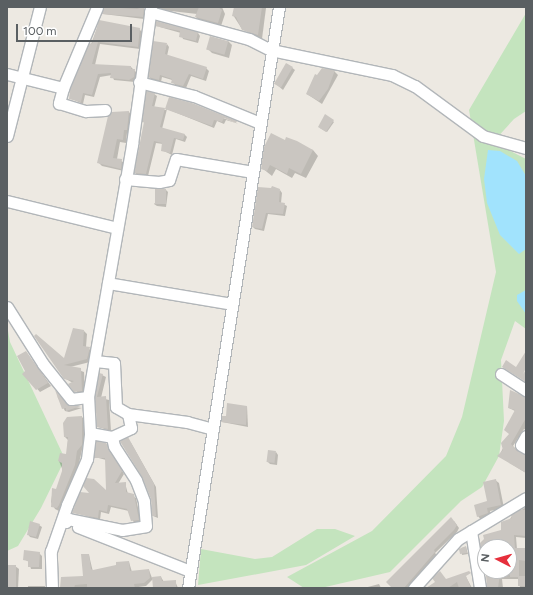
<!DOCTYPE html>
<html>
<head>
<meta charset="utf-8">
<style>
	body { margin:0 }
	#map { position:relative; width:533px; height:595px; overflow:hidden; background:#ede9e2; font-family:Figtree,sans-serif }
	div>[style] { position:absolute }
	[style*='--x'] { left:calc(var(--x)*1px); top:calc(var(--y)*1px); width:calc(var(--w)*1px); rotate:calc(var(--a)*1deg) }
	.green>* { inset:0; background:#c4e4be }
	.water>* { inset:0; background:#a1e3fd }
	.shadow>* { inset:0; background:#0003; transform-origin:0 0 }
	.building>* { inset:0; background:#cac6c1; transform-origin:0 0 }
	.roads { filter:drop-shadow(1px 0 #b2b6b9) drop-shadow(-1px 0 #b2b6b9) drop-shadow(0 1px #b2b6b9) drop-shadow(0 -1px #b2b6b9) }
	.minor>* { height:11px; margin:-5.5px; padding:0 5.5px; transform-origin:5.5px; border-radius:5.5px; background:#fff }
	span { translate:-50% -50%; white-space:nowrap; text-align:center; line-height:1.15; -webkit-text-stroke:4px #fff; paint-order:stroke }
	.frame { position:absolute; inset:0; border:8px solid #5a5f62; pointer-events:none }
	.north { position:absolute; left:477px; top:539px; width:40px; height:40px; box-sizing:border-box; background:#fff; border:1px solid #bdbfc0; border-radius:50%; rotate:276deg; font-size:11px; font-weight:700; line-height:16px; text-align:center; color:#5a5f62 }
	.north::after { content:''; display:block; margin:auto; width:14px; height:18px; background:#e62f3c; clip-path:polygon(50% 0,100% 100%,50% 72%,0 100%) }
	.scale { position:absolute; left:16px; top:24px; width:116px; height:18px; box-sizing:border-box; border:2px solid #5a5f62; border-top:0; padding-left:5px; font-size:12px; line-height:14px; white-space:nowrap; color:#5a5f62; -webkit-text-stroke:3px #fff; paint-order:stroke }
</style>
</head>
<body>
<div id="map">
	<div class="green">
		<i style="clip-path:polygon(526px 13px,526px 111px,514px 119px,493px 142px,526px 159px,526px 329px,515px 321px,501px 360px,504px 421px,499px 456px,482px 487px,461px 501px,390px 572px,321px 588px,304px 588px,287px 577px,372px 531px,446px 456px,462px 417px,496px 272px,469px 110px)"></i>
		<i style="clip-path:polygon(7px 325px,10px 342px,65px 459px,41px 508px,18px 546px,7px 551px)"></i>
		<i style="clip-path:polygon(317px 529px,335px 529px,355px 536px,306px 565px,198px 585px,201px 549px,255px 559px,272px 557px)"></i>
	</div>
	<div class="water">
		<i style="clip-path:polygon(488px 150px,500px 151px,517px 161px,526px 176px,526px 249px,519px 254px,500px 235px,487px 203px,484px 179px)"></i>
		<i style="clip-path:polygon(526px 290px,526px 314px,517px 301px,517px 295px)"></i>
	</div>
	<div class="shadow">
		<i style="clip-path:polygon(144px 7px,144px 19px,103px 14px,105px 8px)"></i>
		<i style="clip-path:polygon(159px 7px,222px 7px,225px 14px,221px 26px,199px 20px,196px 17px,197px 14px,162px 10px)"></i>
		<i style="clip-path:polygon(235px 7px,266px 8px,262px 39px,242px 29px,233px 15px)"></i>
		<i style="clip-path:polygon(100px 21px,139px 29px,142px 32px,140px 49px,100px 44px,95px 65px,131px 67px,137px 73px,135px 82px,114px 80px,112px 75px,100px 77px,94px 97px,85px 95px,83px 104px,70px 98px)"></i>
		<i style="clip-path:polygon(156px 26px,198px 33px,200px 36px,198px 43px,183px 39px,181px 33px)"></i>
		<i style="clip-path:polygon(228px 41px,232px 45px,229px 58px,212px 53px,208px 49px)"></i>
		<i style="clip-path:polygon(167px 44px,169px 47px,167px 56px,206px 68px,209px 71px,206px 81px,191px 76px,186px 88px,175px 85px,172px 80px,162px 77px,161px 82px,152px 80px,149px 77px)"></i>
		<i style="clip-path:polygon(287px 64px,295px 70px,283px 90px,276px 84px)"></i>
		<i style="clip-path:polygon(334px 71px,338px 75px,322px 104px,307px 94px)"></i>
		<i style="clip-path:polygon(154px 94px,157px 96px,154px 108px,166px 110px,170px 98px,239px 124px,226px 120px,224px 124px,217px 121px,214px 128px,167px 109px,162px 129px,185px 135px,187px 137px,185px 142px,176px 139px,172px 155px,162px 150px,163px 144px,156px 143px,148px 176px,137px 175px,135px 172px,145px 123px,143px 122px)"></i>
		<i style="clip-path:polygon(129px 112px,132px 116px,130px 133px,127px 133px,126px 143px,120px 142px,117px 159px,125px 163px,124px 171px,102px 166px,99px 163px,112px 113px)"></i>
		<i style="clip-path:polygon(326px 116px,334px 122px,327px 132px,320px 128px)"></i>
		<i style="clip-path:polygon(285px 142px,313px 150px,318px 156px,306px 178px,295px 173px,292px 178px,276px 169px,272px 176px,262px 168px)"></i>
		<i style="clip-path:polygon(166px 190px,168px 192px,166px 207px,157px 206px,154px 204px)"></i>
		<i style="clip-path:polygon(280px 190px,282px 193px,281px 203px,287px 206px,285px 216px,268px 214px,264px 231px,255px 229px,253px 227px)"></i>
		<i style="clip-path:polygon(84px 331px,87px 334px,86px 347px,92px 351px,90px 362px,70px 367px,84px 372px,85px 393px,78px 394px,73px 383px,64px 378px,35px 336px,64px 360px)"></i>
		<i style="clip-path:polygon(26px 352px,51px 386px,40px 392px,24px 374px,27px 372px)"></i>
		<i style="clip-path:polygon(100px 374px,106px 377px,101px 398px,109px 400px,111px 431px,98px 427px,96px 397px)"></i>
		<i style="clip-path:polygon(57px 396px,68px 406px,82px 408px,69px 412px,65px 411px)"></i>
		<i style="clip-path:polygon(526px 398px,526px 430px,524px 429px,513px 446px,522px 455px,526px 455px,526px 473px,499px 456px,510px 434px,515px 411px,509px 408px)"></i>
		<i style="clip-path:polygon(247px 406px,248px 427px,222px 422px,227px 417px)"></i>
		<i style="clip-path:polygon(82px 417px,85px 420px,85px 436px,78px 468px,59px 511px,55px 509px,51px 502px,53px 489px,57px 490px,63px 471px,59px 461px,67px 455px,68px 440px,65px 437px)"></i>
		<i style="clip-path:polygon(130px 441px,156px 487px,158px 518px,153px 516px,152px 498px)"></i>
		<i style="clip-path:polygon(106px 444px,124px 474px,118px 484px,125px 483px,128px 494px,136px 498px,141px 522px,134px 523px,129px 511px,111px 507px,109px 514px,101px 512px,100px 520px,73px 512px,107px 493px,106px 460px,95px 457px)"></i>
		<i style="clip-path:polygon(276px 452px,278px 455px,277px 465px,270px 464px,267px 461px)"></i>
		<i style="clip-path:polygon(495px 480px,499px 483px,504px 508px,490px 511px,491px 516px,481px 520px,478px 516px,488px 502px)"></i>
		<i style="clip-path:polygon(526px 507px,526px 538px,516px 537px,517px 549px,526px 549px,526px 588px,520px 588px,519px 579px,502px 579px,503px 588px,488px 588px,490px 571px,509px 571px,509px 547px,485px 547px,484px 552px,481px 544px,502px 531px,512px 516px)"></i>
		<i style="clip-path:polygon(454px 521px,459px 528px,457px 532px,435px 553px,437px 555px,408px 588px,395px 588px)"></i>
		<i style="clip-path:polygon(39px 525px,42px 527px,38px 539px,30px 537px,28px 534px)"></i>
		<i style="clip-path:polygon(466px 547px,468px 554px,462px 555px,461px 548px)"></i>
		<i style="clip-path:polygon(39px 553px,42px 556px,42px 569px,31px 569px,29px 562px,24px 559px)"></i>
		<i style="clip-path:polygon(89px 555px,93px 572px,129px 562px,132px 572px,149px 570px,152px 578px,161px 577px,164px 582px,175px 581px,178px 588px,154px 588px,153px 579px,146px 586px,131px 588px,62px 588px,84px 577px)"></i>
		<i style="clip-path:polygon(7px 566px,15px 566px,19px 569px,18px 588px,7px 588px)"></i>
		<i style="clip-path:polygon(465px 575px,472px 588px,428px 588px,447px 580px)"></i>
		<i style="clip-path:polygon(379px 584px,381px 588px,364px 588px)"></i>
		<i style="left:28px;top:586px;width:17px;height:2px"></i>
	</div>
	<div class="building">
		<i style="clip-path:polygon(104px 7px,137px 9px,144px 7px,143px 17px,102px 14px)"></i>
		<i style="clip-path:polygon(199px 7px,218px 7px,222px 10px,218px 23px,195px 17px)"></i>
		<i style="clip-path:polygon(234px 7px,262px 7px,258px 35px,242px 30px,236px 17px,232px 16px)"></i>
		<i style="clip-path:polygon(99px 20px,140px 28px,138px 47px,98px 42px,92px 64px,131px 66px,131px 69px,135px 69px,134px 77px,129px 80px,110px 78px,111px 73px,98px 74px,92px 95px,83px 93px,81px 102px,69px 99px,70px 90px,89px 43px,92px 44px)"></i>
		<i style="clip-path:polygon(156px 21px,198px 32px,196px 41px,179px 37px,180px 31px,155px 26px)"></i>
		<i style="left:210px;top:36px;width:19px;height:14px;rotate:16deg"></i>
		<i style="clip-path:polygon(153px 41px,167px 43px,165px 54px,207px 67px,203px 79px,189px 74px,183px 86px,171px 83px,172px 79px,160px 75px,159px 80px,148px 77px)"></i>
		<i style="left:286px;top:63px;width:8px;height:24px;rotate:30deg"></i>
		<i style="clip-path:polygon(322px 68px,335px 70px,328px 89px,319px 101px,306px 94px,315px 74px,317px 75px)"></i>
		<i style="clip-path:polygon(146px 91px,155px 93px,152px 106px,165px 108px,160px 127px,185px 134px,183px 140px,174px 138px,170px 153px,161px 151px,162px 143px,154px 141px,146px 174px,134px 173px,144px 122px,142px 122px)"></i>
		<i style="clip-path:polygon(169px 97px,192px 103px,237px 121px,236px 123px,224px 118px,222px 122px,214px 120px,212px 126px,165px 109px)"></i>
		<i style="clip-path:polygon(129px 111px,127px 130px,124px 130px,123px 140px,117px 139px,113px 158px,122px 159px,121px 169px,97px 163px,108px 116px,112px 112px)"></i>
		<i style="clip-path:polygon(325px 114px,334px 120px,326px 132px,318px 127px)"></i>
		<i style="clip-path:polygon(271px 133px,285px 140px,286px 137px,297px 141px,313px 150px,301px 174px,289px 168px,287px 174px,270px 165px,267px 171px,261px 169px,264px 147px)"></i>
		<i style="clip-path:polygon(272px 186px,280px 189px,279px 202px,285px 203px,283px 214px,266px 213px,262px 229px,252px 227px,258px 187px,271px 188px)"></i>
		<i style="left:155px;top:189px;width:11px;height:15px"></i>
		<i style="clip-path:polygon(73px 328px,84px 330px,83px 346px,90px 347px,87px 359px,64px 365px,81px 368px,82px 391px,74px 392px,68px 384px,74px 381px,64px 379px,34px 336px,36px 334px,64px 358px)"></i>
		<i style="clip-path:polygon(26px 351px,48px 383px,36px 390px,22px 374px,25px 371px,17px 356px)"></i>
		<i style="clip-path:polygon(526px 351px,526px 368px,523px 374px,526px 370px,526px 382px,502px 367px,506px 360px,516px 367px)"></i>
		<i style="clip-path:polygon(99px 373px,103px 374px,97px 397px,106px 396px,108px 429px,97px 427px,95px 397px)"></i>
		<i style="clip-path:polygon(55px 390px,68px 405px,81px 406px,66px 411px,66px 408px,62px 409px)"></i>
		<i style="clip-path:polygon(510px 390px,526px 397px,526px 418px,511px 444px,517px 451px,526px 455px,526px 473px,497px 456px,503px 450px,501px 443px,509px 434px,504px 430px,515px 410px,508px 408px)"></i>
		<i style="clip-path:polygon(227px 403px,247px 406px,246px 425px,221px 422px,222px 416px,226px 416px)"></i>
		<i style="clip-path:polygon(82px 416px,82px 445px,77px 451px,75px 465px,59px 505px,57px 508px,51px 507px,52px 488px,56px 489px,62px 471px,62px 463px,58px 461px,60px 453px,66px 454px,68px 437px,64px 437px,63px 423px,67px 417px)"></i>
		<i style="clip-path:polygon(128px 437px,154px 484px,156px 516px,152px 516px,151px 499px,142px 477px,121px 443px,120px 441px)"></i>
		<i style="clip-path:polygon(96px 441px,106px 443px,122px 471px,115px 483px,126px 482px,126px 492px,134px 494px,139px 520px,131px 521px,127px 509px,108px 505px,107px 512px,99px 510px,98px 518px,72px 513px,80px 492px,89px 493px,83px 486px,86px 478px,94px 479px,106px 490px,105px 458px,94px 458px)"></i>
		<i style="left:268px;top:450px;width:8px;height:12px;rotate:7deg"></i>
		<i style="clip-path:polygon(496px 479px,501px 505px,487px 508px,488px 513px,477px 517px,474px 505px,487px 501px,483px 482px)"></i>
		<i style="clip-path:polygon(519px 510px,526px 510px,526px 536px,514px 535px,515px 548px,526px 548px,526px 561px,519px 560px,519px 576px,526px 576px,526px 586px,518px 586px,518px 577px,510px 577px,509px 545px,485px 547px,481px 550px,480px 543px,484px 539px,483px 535px,501px 530px,501px 522px,512px 518px,511px 515px)"></i>
		<i style="clip-path:polygon(451px 517px,457px 525px,454px 530px,434px 550px,435px 552px,404px 588px,392px 588px,386px 582px)"></i>
		<i style="clip-path:polygon(30px 521px,40px 524px,36px 537px,27px 535px)"></i>
		<i style="clip-path:polygon(466px 546px,467px 553px,460px 554px,459px 549px)"></i>
		<i style="clip-path:polygon(24px 550px,40px 552px,39px 567px,28px 567px,28px 561px,23px 560px)"></i>
		<i style="clip-path:polygon(81px 554px,89px 554px,91px 569px,93px 570px,116px 565px,116px 562px,129px 561px,130px 571px,149px 569px,150px 578px,144px 583px,134px 584px,135px 588px,87px 588px,87px 584px,75px 585px,74px 588px,60px 588px,61px 577px,83px 576px)"></i>
		<i style="left:7px;top:565px;width:9px;height:23px"></i>
		<i style="clip-path:polygon(440px 571px,446px 579px,469px 571px,471px 573px,466px 576px,471px 588px,459px 588px,457px 582px,448px 588px,426px 588px,435px 582px,432px 578px)"></i>
		<i style="clip-path:polygon(500px 574px,498px 588px,487px 588px,486px 575px)"></i>
		<i style="clip-path:polygon(161px 576px,162px 581px,176px 580px,176px 588px,153px 588px,152px 577px)"></i>
	</div>
	<div class="roads">
		<div class="minor">
			<i style="--x:150;--y:12;--w:103;--a:15.3"></i>
			<i style="--x:249;--y:39;--w:25;--a:27"></i>
			<i style="--x:271;--y:50;--w:124;--a:11.7"></i>
			<i style="--x:392;--y:75;--w:25;--a:26"></i>
			<i style="--x:415;--y:86;--w:84;--a:36.3"></i>
			<i style="--x:483;--y:136;--w:45;--a:15.6"></i>
			<i style="--x:7;--y:74;--w:58;--a:14"></i>
			<i style="--x:63;--y:88;--w:88;--a:-67.2"></i>
			<i style="--x:139;--y:82;--w:57;--a:14.3"></i>
			<i style="--x:194;--y:96;--w:71;--a:22.2"></i>
			<i style="--x:63;--y:88;--w:16;--a:105"></i>
			<i style="--x:59;--y:103;--w:28;--a:17"></i>
			<i style="--x:86;--y:111;--w:19;--a:-3"></i>
			<i style="--x:7;--y:136;--w:133;--a:-75.7"></i>
			<i style="--x:125;--y:179;--w:34;--a:5"></i>
			<i style="--x:159;--y:182;--w:10;--a:-11"></i>
			<i style="--x:169;--y:180;--w:22;--a:-72"></i>
			<i style="--x:176;--y:159;--w:78;--a:9.6"></i>
			<i style="--x:7;--y:201;--w:113;--a:13.8"></i>
			<i style="--x:108;--y:283;--w:126;--a:9.6"></i>
			<i style="--x:7;--y:307;--w:67;--a:57.7"></i>
			<i style="--x:43;--y:364;--w:45;--a:51.3"></i>
			<i style="--x:71;--y:399;--w:17;--a:-7"></i>
			<i style="--x:95;--y:361;--w:19;--a:6"></i>
			<i style="--x:114;--y:363;--w:44;--a:87.4"></i>
			<i style="--x:116;--y:407;--w:14;--a:30"></i>
			<i style="--x:128;--y:414;--w:60;--a:7.7"></i>
			<i style="--x:187;--y:422;--w:27;--a:15"></i>
			<i style="--x:501;--y:374;--w:30;--a:33"></i>
			<i style="--x:90;--y:433;--w:22;--a:10"></i>
			<i style="--x:112;--y:437;--w:21;--a:-25"></i>
			<i style="--x:131;--y:428;--w:14;--a:-102"></i>
			<i style="--x:526;--y:436;--w:10;--a:119"></i>
			<i style="--x:521;--y:445;--w:6;--a:31"></i>
			<i style="--x:66;--y:522;--w:4;--a:-56"></i>
			<i style="--x:68;--y:519;--w:55;--a:11.5"></i>
			<i style="--x:122;--y:530;--w:24;--a:-9"></i>
			<i style="--x:146;--y:526;--w:25;--a:-95"></i>
			<i style="--x:144;--y:501;--w:22;--a:-111"></i>
			<i style="--x:136;--y:480;--w:40;--a:-122.9"></i>
			<i style="--x:114;--y:446;--w:9;--a:-103"></i>
			<i style="--x:78;--y:527;--w:120;--a:21.4"></i>
			<i style="--x:471;--y:531;--w:58;--a:81"></i>
			<i style="--x:52;--y:588;--w:37;--a:-92"></i>
			<i style="--x:51;--y:551;--w:49;--a:-70.8"></i>
			<i style="--x:67;--y:505;--w:50;--a:-66.5"></i>
			<i style="--x:87;--y:459;--w:26;--a:-83"></i>
			<i style="--x:90;--y:433;--w:36;--a:-93"></i>
			<i style="--x:88;--y:397;--w:257;--a:-80.1"></i>
			<i style="--x:132;--y:144;--w:138;--a:-82.1"></i>
			<i style="--x:188;--y:588;--w:588;--a:-81.1"></i>
			<i style="--x:414;--y:588;--w:66;--a:-48.1"></i>
			<i style="--x:458;--y:539;--w:79;--a:-31.1"></i>
		</div>
	</div>
	<div class="frame"></div>
	<div class="north">N</div>
	<div class="scale">100 m</div>
</div>
</body>
</html>
